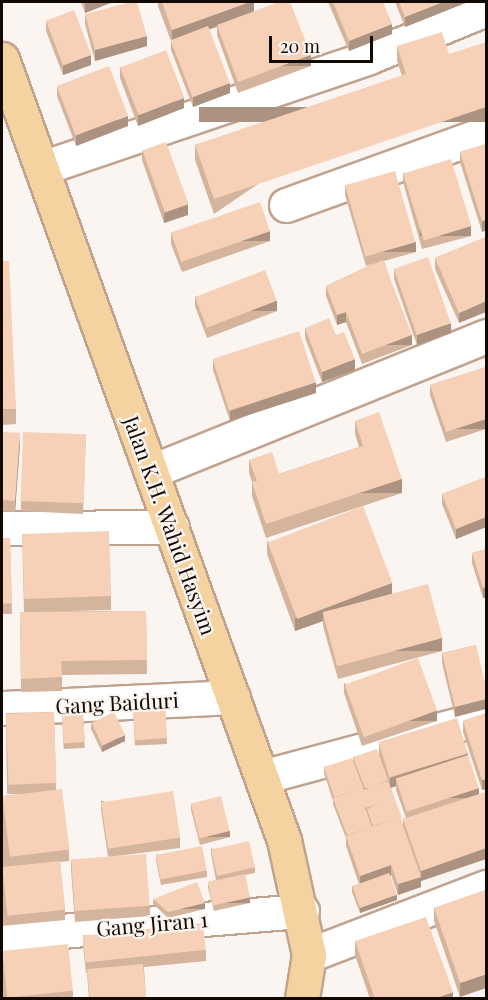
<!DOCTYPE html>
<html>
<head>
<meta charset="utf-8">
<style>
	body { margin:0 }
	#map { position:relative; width:488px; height:1000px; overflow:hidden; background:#fbf5f1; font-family:"Playfair Display",serif }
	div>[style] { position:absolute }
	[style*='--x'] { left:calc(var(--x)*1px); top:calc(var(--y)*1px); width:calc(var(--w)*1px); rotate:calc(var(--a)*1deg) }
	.roads { filter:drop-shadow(2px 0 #c0a38f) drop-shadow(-2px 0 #c0a38f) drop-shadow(0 2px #c0a38f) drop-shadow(0 -2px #c0a38f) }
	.minor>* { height:33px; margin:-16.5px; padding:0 16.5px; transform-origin:16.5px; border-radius:16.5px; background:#fff }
	.primary>* { height:33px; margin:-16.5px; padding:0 16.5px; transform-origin:16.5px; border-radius:16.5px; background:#f5d3a1 }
	.wall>* { inset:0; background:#d4b49d; transform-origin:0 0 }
	.shaded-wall>* { inset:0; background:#ac9280; transform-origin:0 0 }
	.building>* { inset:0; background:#f6d1b7; transform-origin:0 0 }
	span { translate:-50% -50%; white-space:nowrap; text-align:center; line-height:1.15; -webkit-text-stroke:4.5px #fbf5f1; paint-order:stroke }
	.street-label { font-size:21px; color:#120903 }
	.frame { position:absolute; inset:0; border:3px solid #120903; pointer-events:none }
	.scale { position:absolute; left:269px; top:36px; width:104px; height:27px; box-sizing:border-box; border:3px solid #120903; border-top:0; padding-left:8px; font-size:18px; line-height:21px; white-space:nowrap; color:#120903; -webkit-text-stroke:4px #fbf5f1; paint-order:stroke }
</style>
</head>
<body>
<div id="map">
	<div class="roads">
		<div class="minor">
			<i style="--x:42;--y:168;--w:345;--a:-18.7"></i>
			<i style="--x:369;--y:57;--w:126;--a:-22.3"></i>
			<i style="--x:286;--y:205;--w:213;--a:-19.8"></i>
			<i style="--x:152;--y:471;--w:360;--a:-22"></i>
			<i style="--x:2;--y:528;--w:170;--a:-0.3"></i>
			<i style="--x:2;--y:708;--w:231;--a:-2.7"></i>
			<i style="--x:262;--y:777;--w:232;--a:-15"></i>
			<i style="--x:2;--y:936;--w:301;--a:-4.8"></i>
			<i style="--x:309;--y:955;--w:190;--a:-21"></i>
		</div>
		<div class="primary">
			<i style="--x:2;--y:59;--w:830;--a:70.15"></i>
			<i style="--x:284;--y:840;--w:118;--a:77.7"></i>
			<i style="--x:309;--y:955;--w:44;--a:99.2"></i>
		</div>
	</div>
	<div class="wall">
		<i style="clip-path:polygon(81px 2px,113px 2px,85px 13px)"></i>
		<i style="clip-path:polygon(158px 2px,254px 2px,254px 11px,311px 66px,238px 93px,217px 35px,217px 27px,209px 29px,230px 93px,193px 107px,171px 50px,171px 41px,158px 6px)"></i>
		<i style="clip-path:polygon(328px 2px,383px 2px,392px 34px,349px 51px)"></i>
		<i style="clip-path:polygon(395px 2px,468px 2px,405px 27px)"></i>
		<i style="clip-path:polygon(85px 14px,147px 46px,95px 61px,85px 24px)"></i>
		<i style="clip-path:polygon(46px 20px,91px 65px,63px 75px,46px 31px)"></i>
		<i style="clip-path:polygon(397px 46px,449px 54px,214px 214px,195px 160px,195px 145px,402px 76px,397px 61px)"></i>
		<i style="clip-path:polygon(120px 67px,184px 108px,138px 126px,120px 78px)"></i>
		<i style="clip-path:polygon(57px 86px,128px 126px,76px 146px,57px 96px)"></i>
		<i style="clip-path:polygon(486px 144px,486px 230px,482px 232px,460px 162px,460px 152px)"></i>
		<i style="clip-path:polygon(142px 150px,188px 215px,164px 223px,142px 160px)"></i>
		<i style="clip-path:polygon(403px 172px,471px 236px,422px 249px,403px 182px)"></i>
		<i style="clip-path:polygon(345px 185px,416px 252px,384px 261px,412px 345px,362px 364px,346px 322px,337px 325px,326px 296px,326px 286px,375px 263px,366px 266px,345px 195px)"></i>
		<i style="clip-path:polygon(171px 233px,270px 241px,182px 272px,171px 244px)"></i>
		<i style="clip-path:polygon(486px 237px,459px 323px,435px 269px,435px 258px)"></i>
		<i style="clip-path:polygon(2px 261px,16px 409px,16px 424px,2px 425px)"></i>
		<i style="clip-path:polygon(394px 268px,451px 333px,417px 345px,394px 279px)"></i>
		<i style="clip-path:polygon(195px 296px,277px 311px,207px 338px,195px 306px)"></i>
		<i style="clip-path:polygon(305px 328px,336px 335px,355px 370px,322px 382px,305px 338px)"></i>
		<i style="clip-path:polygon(213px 360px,316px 393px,230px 421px,213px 370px)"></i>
		<i style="clip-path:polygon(486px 367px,486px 429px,446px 442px,430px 395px,430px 385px)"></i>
		<i style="clip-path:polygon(355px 421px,402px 493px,266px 538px,252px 496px,252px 482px,249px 473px,249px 460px,279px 474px,359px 447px,355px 434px)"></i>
		<i style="clip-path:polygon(2px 432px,20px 444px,15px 512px,2px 511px)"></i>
		<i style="clip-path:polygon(86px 434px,83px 514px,21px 511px,21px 501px)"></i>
		<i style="clip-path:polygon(486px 477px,486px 527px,456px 539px,442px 504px,442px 494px)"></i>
		<i style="clip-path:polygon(22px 534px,111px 596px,111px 610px,69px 611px,146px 611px,147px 674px,62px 675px,62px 691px,21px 692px,20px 612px,24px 612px)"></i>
		<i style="clip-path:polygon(2px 538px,10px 538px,12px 614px,2px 614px)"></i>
		<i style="clip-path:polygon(267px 541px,392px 594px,442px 651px,338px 679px,323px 626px,323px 621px,295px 631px,267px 554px)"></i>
		<i style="clip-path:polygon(486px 549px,486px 597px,483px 598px,472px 563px,472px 553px)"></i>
		<i style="clip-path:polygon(476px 645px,455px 717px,442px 663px,442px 653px)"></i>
		<i style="clip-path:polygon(344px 683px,437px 721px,362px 746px,344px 693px)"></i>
		<i style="left:165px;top:707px;width:37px;height:32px;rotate:87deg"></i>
		<i style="clip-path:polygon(54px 712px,56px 790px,69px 850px,69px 861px,60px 862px,65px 910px,65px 920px,2px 926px,2px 796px,20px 794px,7px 794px,6px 713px)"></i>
		<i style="clip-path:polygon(486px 713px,486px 789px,482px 790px,463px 732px,463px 721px)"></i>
		<i style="left:83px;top:714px;width:34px;height:21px;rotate:87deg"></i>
		<i style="clip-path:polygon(91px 723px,125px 741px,102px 752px,91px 729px)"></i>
		<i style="clip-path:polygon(evenodd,379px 743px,468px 756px,479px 794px,486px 797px,486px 859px,421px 881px,421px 887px,398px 895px,391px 875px,390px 876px,397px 900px,360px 913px,352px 892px,352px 886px,359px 884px,346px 846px,346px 838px,333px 804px,333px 801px,324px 773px,324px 767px,353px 761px,353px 757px,379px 753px,379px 743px,396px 786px,396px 790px,406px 818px,403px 819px,403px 826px,391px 788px,396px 786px)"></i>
		<i style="clip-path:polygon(101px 800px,180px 837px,180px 848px,108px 857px,101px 810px)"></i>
		<i style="clip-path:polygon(191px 804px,230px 837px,200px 845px,191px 810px)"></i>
		<i style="clip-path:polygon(211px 848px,255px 867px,255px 873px,245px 875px,250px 903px,214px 911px,208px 888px,208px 882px,216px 880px,211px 854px)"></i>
		<i style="clip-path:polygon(156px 854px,207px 871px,207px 877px,161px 885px,156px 860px)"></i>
		<i style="clip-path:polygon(71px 860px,150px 906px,150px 916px,75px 922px,71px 870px)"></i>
		<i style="clip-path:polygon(486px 890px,460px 997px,434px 921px,434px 908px)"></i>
		<i style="clip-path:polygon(153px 899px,205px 909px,168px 918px,153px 904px)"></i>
		<i style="clip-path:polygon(83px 935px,206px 950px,206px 961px,144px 967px,146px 999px,89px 999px,87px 973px,86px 973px,83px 946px)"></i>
		<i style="clip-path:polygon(355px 941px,453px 999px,370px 999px,355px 955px)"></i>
		<i style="clip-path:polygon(2px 950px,73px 991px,73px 999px,2px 999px)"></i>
	</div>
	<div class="shaded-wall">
		<i style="clip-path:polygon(85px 2px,113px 2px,85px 13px)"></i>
		<i style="clip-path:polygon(250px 2px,254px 2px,254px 13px,172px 43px,172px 30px)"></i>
		<i style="clip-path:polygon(443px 2px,468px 2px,405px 27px,405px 17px)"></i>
		<i style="clip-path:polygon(392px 24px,392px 34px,349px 51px,349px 41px)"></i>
		<i style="clip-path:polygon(147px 36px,147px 46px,95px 61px,95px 50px)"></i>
		<i style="clip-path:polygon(91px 55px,91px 65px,63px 75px,63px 65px)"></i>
		<i style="left:311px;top:55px;width:11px;height:78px;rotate:90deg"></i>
		<i style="clip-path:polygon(230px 83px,230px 93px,193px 107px,193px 97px)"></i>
		<i style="clip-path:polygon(184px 98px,184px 108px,138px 126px,138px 115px)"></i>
		<i style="left:486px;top:107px;width:15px;height:287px;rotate:90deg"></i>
		<i style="clip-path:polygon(128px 116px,128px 126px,76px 146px,76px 135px)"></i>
		<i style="clip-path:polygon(188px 204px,188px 215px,164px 223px,164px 213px)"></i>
		<i style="clip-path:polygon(486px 220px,486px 230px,482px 232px,482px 221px)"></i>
		<i style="left:471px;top:226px;width:10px;height:51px;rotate:90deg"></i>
		<i style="left:270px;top:231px;width:10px;height:93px;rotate:90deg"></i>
		<i style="left:416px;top:242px;width:10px;height:52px;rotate:90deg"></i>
		<i style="left:277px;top:301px;width:10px;height:75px;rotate:90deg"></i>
		<i style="clip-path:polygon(486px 301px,486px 312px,459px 323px,459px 313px)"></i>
		<i style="clip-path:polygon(346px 312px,346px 322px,337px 325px,337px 315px)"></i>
		<i style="clip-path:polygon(451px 323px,451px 333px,417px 345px,417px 335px)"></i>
		<i style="left:412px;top:335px;width:10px;height:53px;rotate:90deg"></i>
		<i style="clip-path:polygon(355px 359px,355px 370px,322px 382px,322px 372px)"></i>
		<i style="clip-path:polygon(316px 382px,316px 393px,230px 421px,230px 411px)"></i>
		<i style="left:486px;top:419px;width:10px;height:42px;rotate:90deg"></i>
		<i style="clip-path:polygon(20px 433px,20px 444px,15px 512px,15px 501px)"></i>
		<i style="left:402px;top:479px;width:14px;height:143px;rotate:90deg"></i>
		<i style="clip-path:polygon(486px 517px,486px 527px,456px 539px,456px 529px)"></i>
		<i style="clip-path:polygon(392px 583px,392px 596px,323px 612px,323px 621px,295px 631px,295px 618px)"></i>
		<i style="clip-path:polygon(486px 587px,486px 597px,483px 598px,483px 588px)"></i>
		<i style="left:442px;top:638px;width:13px;height:108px;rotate:90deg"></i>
		<i style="clip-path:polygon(486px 699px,486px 709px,455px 717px,455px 707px)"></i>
		<i style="left:437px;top:711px;width:10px;height:79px;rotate:90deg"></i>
		<i style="clip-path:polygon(125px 735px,125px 741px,102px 752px,102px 746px)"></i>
		<i style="clip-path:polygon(468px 753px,468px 764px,396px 780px,396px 786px,390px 788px,390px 778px)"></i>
		<i style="clip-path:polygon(486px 779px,486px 789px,482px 790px,482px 780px)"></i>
		<i style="left:479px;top:788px;width:10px;height:76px;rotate:90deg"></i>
		<i style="left:230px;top:831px;width:6px;height:31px;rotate:90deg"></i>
		<i style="clip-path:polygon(486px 848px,486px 859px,421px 881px,421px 887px,398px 895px,398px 884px,421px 877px,421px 871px)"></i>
		<i style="clip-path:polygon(391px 865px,391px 875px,360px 886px,360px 876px)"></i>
		<i style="clip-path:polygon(397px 895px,397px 900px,360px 913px,360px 907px)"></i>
		<i style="left:250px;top:897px;width:6px;height:37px;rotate:90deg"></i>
		<i style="left:205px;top:903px;width:6px;height:38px;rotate:90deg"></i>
		<i style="clip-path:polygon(486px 974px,486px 988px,460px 997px,460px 983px)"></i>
		<i style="clip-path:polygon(453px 992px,453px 999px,434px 999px)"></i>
	</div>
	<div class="building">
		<i style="clip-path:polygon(131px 2px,137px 2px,147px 36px,95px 50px,85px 14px)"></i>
		<i style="clip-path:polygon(162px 2px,250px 2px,172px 30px)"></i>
		<i style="clip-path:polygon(279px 2px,290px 2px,311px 55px,238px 82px,217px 25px)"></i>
		<i style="clip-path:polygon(333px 2px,383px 2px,392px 24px,349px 41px)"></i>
		<i style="clip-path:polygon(399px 2px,443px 2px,405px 17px)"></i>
		<i style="left:74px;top:10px;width:48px;height:30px;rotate:69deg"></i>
		<i style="left:208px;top:26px;width:61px;height:40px;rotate:69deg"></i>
		<i style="clip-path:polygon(442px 32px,449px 54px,486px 42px,486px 107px,214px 199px,195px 145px,406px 74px,397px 46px)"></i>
		<i style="left:166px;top:50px;width:51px;height:49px;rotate:69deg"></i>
		<i style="left:109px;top:66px;width:53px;height:56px;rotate:69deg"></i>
		<i style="left:166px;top:142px;width:66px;height:25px;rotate:70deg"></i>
		<i style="clip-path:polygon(486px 144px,486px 220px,482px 221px,460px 152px)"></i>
		<i style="left:451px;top:159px;width:70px;height:50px;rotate:73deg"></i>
		<i style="left:395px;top:171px;width:74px;height:52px;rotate:74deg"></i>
		<i style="left:260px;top:202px;width:31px;height:94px;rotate:71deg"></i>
		<i style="clip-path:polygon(486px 237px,486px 301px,459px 313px,435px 258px)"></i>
		<i style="left:428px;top:257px;width:70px;height:36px;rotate:71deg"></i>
		<i style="clip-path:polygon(383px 260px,412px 335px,362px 354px,346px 312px,337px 315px,326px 286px)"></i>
		<i style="clip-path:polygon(2px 261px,9px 261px,16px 409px,2px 409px)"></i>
		<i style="left:265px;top:270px;width:33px;height:75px;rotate:69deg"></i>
		<i style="clip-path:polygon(329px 318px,336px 335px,344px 332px,355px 359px,322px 372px,305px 328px)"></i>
		<i style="left:299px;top:331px;width:54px;height:91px;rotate:72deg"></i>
		<i style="clip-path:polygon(486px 367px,486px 419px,446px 432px,430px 385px)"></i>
		<i style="clip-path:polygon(379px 412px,402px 479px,266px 524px,252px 482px,257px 481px,249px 460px,272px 452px,279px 474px,363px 446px,355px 421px)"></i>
		<i style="clip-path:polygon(2px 432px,20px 433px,15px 501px,2px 500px)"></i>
		<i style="left:23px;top:432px;width:63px;height:69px;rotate:2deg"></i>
		<i style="clip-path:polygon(486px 477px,486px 517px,456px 529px,442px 494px)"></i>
		<i style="left:363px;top:506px;width:82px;height:102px;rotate:69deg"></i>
		<i style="left:109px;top:531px;width:65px;height:87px;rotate:88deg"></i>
		<i style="clip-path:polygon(2px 538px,10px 538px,12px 603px,2px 604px)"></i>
		<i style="clip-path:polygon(486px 549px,486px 587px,483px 588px,472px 553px)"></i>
		<i style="left:428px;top:584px;width:56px;height:109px;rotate:75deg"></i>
		<i style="clip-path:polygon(146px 611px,147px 660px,61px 661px,62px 677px,21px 679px,20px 612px)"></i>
		<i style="clip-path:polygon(476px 645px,486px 687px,486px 699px,455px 707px,442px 653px)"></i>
		<i style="left:418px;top:658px;width:56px;height:78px;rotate:70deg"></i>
		<i style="left:165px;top:707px;width:31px;height:32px;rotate:86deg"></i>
		<i style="left:54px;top:712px;width:71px;height:48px;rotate:88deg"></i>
		<i style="left:114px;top:712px;width:25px;height:25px;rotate:64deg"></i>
		<i style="clip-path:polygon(486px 713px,486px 779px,482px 780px,463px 721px)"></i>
		<i style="left:83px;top:714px;width:28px;height:21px;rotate:86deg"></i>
		<i style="left:457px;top:718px;width:37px;height:82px;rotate:73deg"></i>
		<i style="clip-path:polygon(377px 749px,388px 780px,373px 786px,388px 781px,402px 818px,400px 819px,400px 817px,373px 826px,367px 809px,377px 804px,365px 808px,372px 827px,347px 835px,333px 798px,358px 790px,334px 797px,324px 767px,352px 758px,364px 790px,370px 788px,365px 788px,353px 757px)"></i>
		<i style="left:468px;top:755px;width:35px;height:76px;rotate:72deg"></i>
		<i style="left:62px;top:789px;width:61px;height:60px;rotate:83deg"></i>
		<i style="left:173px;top:791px;width:47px;height:73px;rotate:81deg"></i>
		<i style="clip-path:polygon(485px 792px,486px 797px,486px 848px,421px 871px,403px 819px)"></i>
		<i style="left:221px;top:796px;width:36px;height:31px;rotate:76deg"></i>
		<i style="clip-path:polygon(400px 817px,421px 877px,398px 884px,391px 865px,360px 876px,346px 836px)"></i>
		<i style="left:249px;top:841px;width:27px;height:39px;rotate:77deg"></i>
		<i style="left:202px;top:846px;width:25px;height:47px;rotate:79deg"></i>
		<i style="left:146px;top:854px;width:52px;height:75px;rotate:86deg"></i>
		<i style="left:60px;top:861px;width:49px;height:58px;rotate:84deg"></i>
		<i style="left:389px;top:873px;width:23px;height:39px;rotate:70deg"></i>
		<i style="left:245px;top:874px;width:24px;height:38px;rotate:78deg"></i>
		<i style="clip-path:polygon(197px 882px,205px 903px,168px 912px,153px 899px)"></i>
		<i style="clip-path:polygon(486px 890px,486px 974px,460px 983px,434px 908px)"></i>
		<i style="clip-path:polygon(426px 917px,453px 992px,434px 999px,375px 999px,355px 941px)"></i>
		<i style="left:203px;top:923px;width:27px;height:121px;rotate:84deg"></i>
		<i style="left:68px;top:944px;width:47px;height:66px;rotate:84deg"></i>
		<i style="clip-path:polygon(143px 964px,146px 997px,128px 999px,90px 999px,87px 969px)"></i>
	</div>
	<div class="street-label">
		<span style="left:171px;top:525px;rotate:70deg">Jalan K.H. Wahid Hasyim</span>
		<span style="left:117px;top:702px;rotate:-3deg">Gang Baiduri</span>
		<span style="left:152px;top:923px;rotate:-5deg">Gang Jiran 1</span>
	</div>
	<div class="frame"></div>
	<div class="scale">20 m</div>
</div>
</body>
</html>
